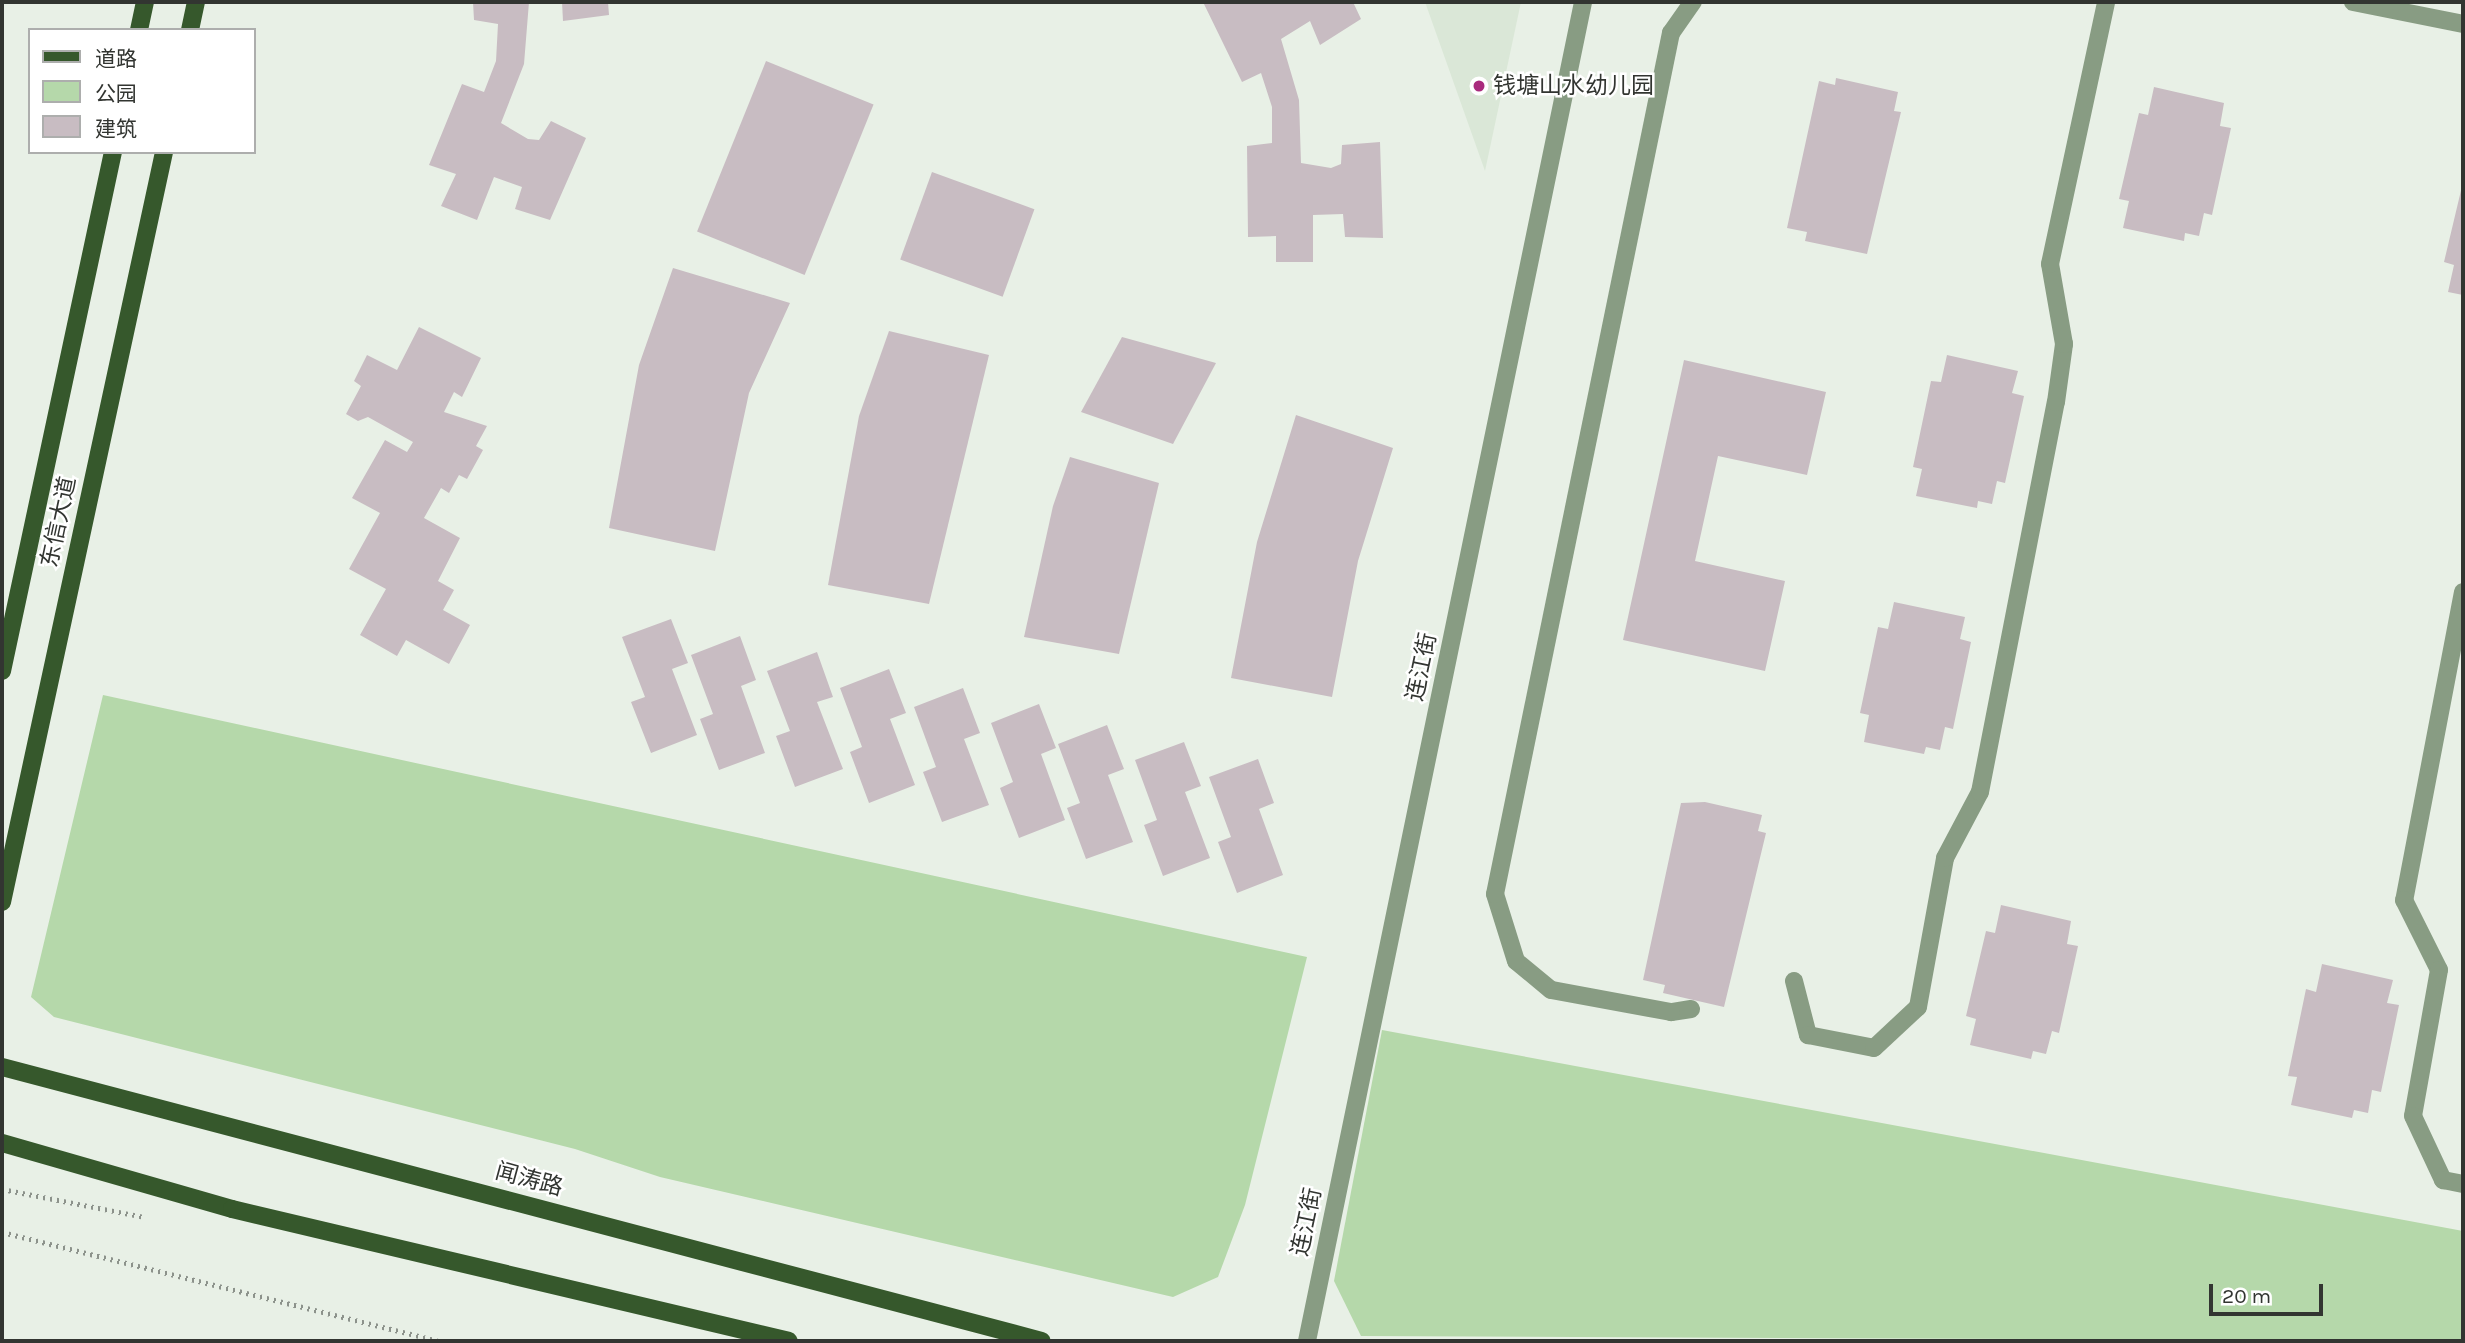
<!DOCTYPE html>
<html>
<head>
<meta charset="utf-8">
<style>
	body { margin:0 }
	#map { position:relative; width:2465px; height:1343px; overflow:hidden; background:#e8f0e6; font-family:Karla,"Noto Sans SC",sans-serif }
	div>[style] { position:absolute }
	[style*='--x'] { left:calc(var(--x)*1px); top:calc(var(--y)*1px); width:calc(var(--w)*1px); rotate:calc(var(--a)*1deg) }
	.built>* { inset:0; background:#dae7d7 }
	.green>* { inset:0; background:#b5d8aa }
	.building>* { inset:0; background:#c8bcc2; transform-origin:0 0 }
	.path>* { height:4.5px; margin-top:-2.25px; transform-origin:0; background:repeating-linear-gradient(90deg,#8c928b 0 2px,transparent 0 7px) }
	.minor>* { height:18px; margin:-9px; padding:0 9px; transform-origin:9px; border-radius:9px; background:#889c83 }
	.major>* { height:18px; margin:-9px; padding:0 9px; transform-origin:9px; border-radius:9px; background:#36582c }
	.dots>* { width:19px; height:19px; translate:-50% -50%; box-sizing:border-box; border:4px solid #fff; border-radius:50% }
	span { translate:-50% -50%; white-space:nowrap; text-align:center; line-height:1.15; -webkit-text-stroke:5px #fff; paint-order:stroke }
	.poi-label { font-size:23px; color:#323531 }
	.left { translate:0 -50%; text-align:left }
	.street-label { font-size:23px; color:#323531 }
	.frame { position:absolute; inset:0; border:4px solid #323531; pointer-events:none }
	.legend { position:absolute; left:28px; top:28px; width:228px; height:126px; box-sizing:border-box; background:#fff; border:2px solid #adaead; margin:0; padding:9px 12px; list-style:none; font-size:21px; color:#323531 }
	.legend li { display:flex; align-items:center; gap:14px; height:35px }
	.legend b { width:35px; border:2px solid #adaead }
	.scale { position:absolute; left:2209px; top:1284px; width:114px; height:32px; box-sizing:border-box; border:4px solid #323531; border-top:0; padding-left:9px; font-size:21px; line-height:24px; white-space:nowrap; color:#323531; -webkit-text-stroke:5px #fff; paint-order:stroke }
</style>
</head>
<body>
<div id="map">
	<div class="built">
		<i style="clip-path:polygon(1425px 2px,1521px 2px,1485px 171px)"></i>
	</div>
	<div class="green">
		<i style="clip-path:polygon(103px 695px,1307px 957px,1245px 1205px,1218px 1277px,1173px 1297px,660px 1177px,575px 1149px,54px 1017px,31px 997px)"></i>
		<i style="clip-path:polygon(1382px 1030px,2463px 1231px,2463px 1341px,1361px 1336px,1334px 1281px)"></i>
	</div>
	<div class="building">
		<i style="clip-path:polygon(473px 2px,529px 2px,524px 64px,501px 123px,528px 139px,539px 140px,551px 121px,586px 138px,550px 220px,515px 209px,522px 187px,494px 177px,477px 220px,441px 206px,456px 174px,429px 165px,462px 84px,484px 92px,496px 61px,498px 24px,474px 20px)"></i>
		<i style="clip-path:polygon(562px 2px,608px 2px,609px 15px,563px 21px)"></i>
		<i style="clip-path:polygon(1203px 2px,1353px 2px,1361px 19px,1320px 45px,1310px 21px,1281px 39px,1299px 100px,1301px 163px,1331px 168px,1341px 164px,1342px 145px,1380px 142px,1383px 238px,1345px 237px,1343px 214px,1313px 215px,1313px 262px,1276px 262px,1276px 236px,1248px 237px,1247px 146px,1272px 143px,1272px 107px,1261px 73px,1242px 82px)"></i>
		<i style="left:766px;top:61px;width:116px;height:184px;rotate:22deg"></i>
		<i style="clip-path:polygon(1836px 78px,1898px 92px,1894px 111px,1901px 112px,1867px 254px,1805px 241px,1807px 232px,1787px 228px,1819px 81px,1835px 85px)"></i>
		<i style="clip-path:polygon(2154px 87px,2224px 103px,2220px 126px,2231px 128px,2212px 215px,2204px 213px,2199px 236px,2185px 233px,2184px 241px,2123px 228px,2129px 201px,2119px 199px,2139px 113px,2148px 115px)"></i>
		<i style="left:932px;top:172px;width:109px;height:93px;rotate:20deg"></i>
		<i style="clip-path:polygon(2463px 182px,2463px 295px,2448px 292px,2454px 265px,2444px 262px)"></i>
		<i style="clip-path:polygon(673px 268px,790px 303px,749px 393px,715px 551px,609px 528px,639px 365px)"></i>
		<i style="clip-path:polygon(419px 327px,481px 358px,462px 397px,454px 392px,444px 412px,487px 426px,476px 446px,483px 450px,467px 479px,459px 475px,449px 493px,441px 488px,424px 518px,460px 538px,438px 581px,454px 590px,443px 610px,470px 625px,449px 664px,406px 640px,397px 656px,360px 635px,386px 589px,349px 569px,380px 513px,352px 498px,385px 440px,407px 452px,413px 442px,368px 417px,358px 421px,346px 414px,361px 386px,354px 381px,367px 355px,397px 370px)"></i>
		<i style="clip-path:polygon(889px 331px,989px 355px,929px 604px,828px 585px,859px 416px)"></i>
		<i style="clip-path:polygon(1122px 337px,1216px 363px,1173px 444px,1081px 412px)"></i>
		<i style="clip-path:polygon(1947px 355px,2018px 371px,2012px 393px,2024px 396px,2005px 483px,1997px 481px,1992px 504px,1978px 501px,1977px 508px,1916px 496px,1922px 469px,1913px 467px,1931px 381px,1941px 382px)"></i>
		<i style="clip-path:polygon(1684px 360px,1826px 392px,1807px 475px,1718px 456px,1695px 561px,1785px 581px,1765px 671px,1623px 640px)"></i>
		<i style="clip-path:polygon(1296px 415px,1393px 448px,1358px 561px,1332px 697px,1231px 678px,1257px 542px)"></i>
		<i style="clip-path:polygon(1070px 457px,1159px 483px,1119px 654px,1024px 637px,1053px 506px)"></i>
		<i style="clip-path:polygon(1894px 602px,1965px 617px,1960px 639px,1971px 642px,1953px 729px,1945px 727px,1940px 750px,1926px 747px,1924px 754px,1864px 742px,1869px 715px,1860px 713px,1878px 627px,1888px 629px)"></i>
		<i style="clip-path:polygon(671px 619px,688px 663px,672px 669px,697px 735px,651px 753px,631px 702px,645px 697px,622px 637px)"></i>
		<i style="clip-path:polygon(740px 636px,756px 680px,741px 686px,765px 753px,719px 770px,700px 719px,713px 714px,691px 655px)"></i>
		<i style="clip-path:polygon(817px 652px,833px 697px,817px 702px,843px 769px,795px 787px,776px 736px,790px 731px,767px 671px)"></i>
		<i style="clip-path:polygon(889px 669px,906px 713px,890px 719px,915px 785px,869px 803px,850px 752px,862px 747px,840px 688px)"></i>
		<i style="clip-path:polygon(963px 688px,980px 733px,964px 739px,989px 805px,942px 822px,923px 772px,936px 767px,914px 707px)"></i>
		<i style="clip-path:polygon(1039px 704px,1056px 748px,1041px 754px,1065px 820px,1019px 838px,1000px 788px,1013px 782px,991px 723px)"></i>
		<i style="clip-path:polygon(1107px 725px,1124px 769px,1108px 775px,1133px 842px,1086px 859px,1067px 808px,1080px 803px,1058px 744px)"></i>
		<i style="clip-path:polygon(1184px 742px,1201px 786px,1185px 792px,1210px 858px,1163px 876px,1144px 825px,1157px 820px,1135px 760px)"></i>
		<i style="clip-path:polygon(1258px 759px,1274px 803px,1259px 809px,1283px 875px,1237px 893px,1218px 842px,1231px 837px,1209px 777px)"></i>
		<i style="clip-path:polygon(1705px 802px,1762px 815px,1758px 831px,1766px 833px,1724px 1007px,1663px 993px,1665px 985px,1643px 980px,1681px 803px)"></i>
		<i style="clip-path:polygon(2001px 905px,2071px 921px,2067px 944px,2078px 946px,2059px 1033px,2052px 1031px,2046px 1054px,2033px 1051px,2031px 1059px,1970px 1045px,1976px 1019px,1966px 1016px,1986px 931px,1995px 933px)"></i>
		<i style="clip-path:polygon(2322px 964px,2393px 980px,2387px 1003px,2399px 1005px,2381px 1092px,2372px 1090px,2368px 1113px,2354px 1110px,2352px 1118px,2291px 1105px,2297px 1077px,2288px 1076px,2306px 989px,2316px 992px)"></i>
	</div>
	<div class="path">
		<i style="--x:2;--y:1189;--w:146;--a:11.1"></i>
		<i style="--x:2;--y:1232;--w:449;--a:14"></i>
	</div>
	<div class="minor">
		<i style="--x:2353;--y:2;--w:112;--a:11.3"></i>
		<i style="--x:2463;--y:592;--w:314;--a:100.8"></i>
		<i style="--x:2404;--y:900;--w:78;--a:63.4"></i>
		<i style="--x:2439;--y:970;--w:148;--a:100.1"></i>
		<i style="--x:2413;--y:1116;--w:71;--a:64.9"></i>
		<i style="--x:2443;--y:1180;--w:20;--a:11"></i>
		<i style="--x:1794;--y:981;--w:56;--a:75.5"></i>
		<i style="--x:1808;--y:1035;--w:67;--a:11.1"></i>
		<i style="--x:1874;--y:1048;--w:60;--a:-43"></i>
		<i style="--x:1918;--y:1007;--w:151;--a:-79.7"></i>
		<i style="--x:1945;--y:858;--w:75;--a:-62.1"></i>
		<i style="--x:1980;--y:792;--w:397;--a:-79"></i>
		<i style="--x:2056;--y:402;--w:59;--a:-82.1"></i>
		<i style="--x:2064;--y:344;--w:81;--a:-99.9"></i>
		<i style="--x:2050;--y:264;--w:268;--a:-77.9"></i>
		<i style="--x:1691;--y:1009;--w:20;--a:171"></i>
		<i style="--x:1671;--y:1012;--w:122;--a:-169.6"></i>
		<i style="--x:1551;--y:990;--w:45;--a:-140.4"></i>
		<i style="--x:1516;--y:961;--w:70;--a:-107.4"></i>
		<i style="--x:1495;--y:894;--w:879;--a:-78.45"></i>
		<i style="--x:1671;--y:33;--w:38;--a:-55"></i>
		<i style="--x:1307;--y:1341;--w:1367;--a:-78.35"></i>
	</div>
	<div class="major">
		<i style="--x:139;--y:30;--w:29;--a:-78"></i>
		<i style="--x:190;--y:30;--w:29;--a:-78"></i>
		<i style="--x:2;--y:671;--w:531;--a:-77.93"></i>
		<i style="--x:2;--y:902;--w:767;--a:-77.81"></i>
		<i style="--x:2;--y:1067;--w:1075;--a:14.76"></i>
		<i style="--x:2;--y:1143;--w:239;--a:16"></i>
		<i style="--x:232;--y:1209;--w:572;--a:13.33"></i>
	</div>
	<div class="dots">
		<i style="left:1479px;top:86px;background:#a92b7d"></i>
	</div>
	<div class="poi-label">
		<span class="left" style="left:1493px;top:86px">钱塘山水幼儿园</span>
	</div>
	<div class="street-label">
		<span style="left:59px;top:522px;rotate:-78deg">东信大道</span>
		<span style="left:1422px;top:667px;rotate:-78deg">连江街</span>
		<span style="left:529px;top:1180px;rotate:15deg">闻涛路</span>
		<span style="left:1307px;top:1222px;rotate:-78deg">连江街</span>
	</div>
	<div class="frame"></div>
	<ul class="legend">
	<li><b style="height:9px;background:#36582c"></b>道路</li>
	<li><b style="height:19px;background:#b5d8aa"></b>公园</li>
	<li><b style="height:19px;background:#c8bcc2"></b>建筑</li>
	</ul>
	<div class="scale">20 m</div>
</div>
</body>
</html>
